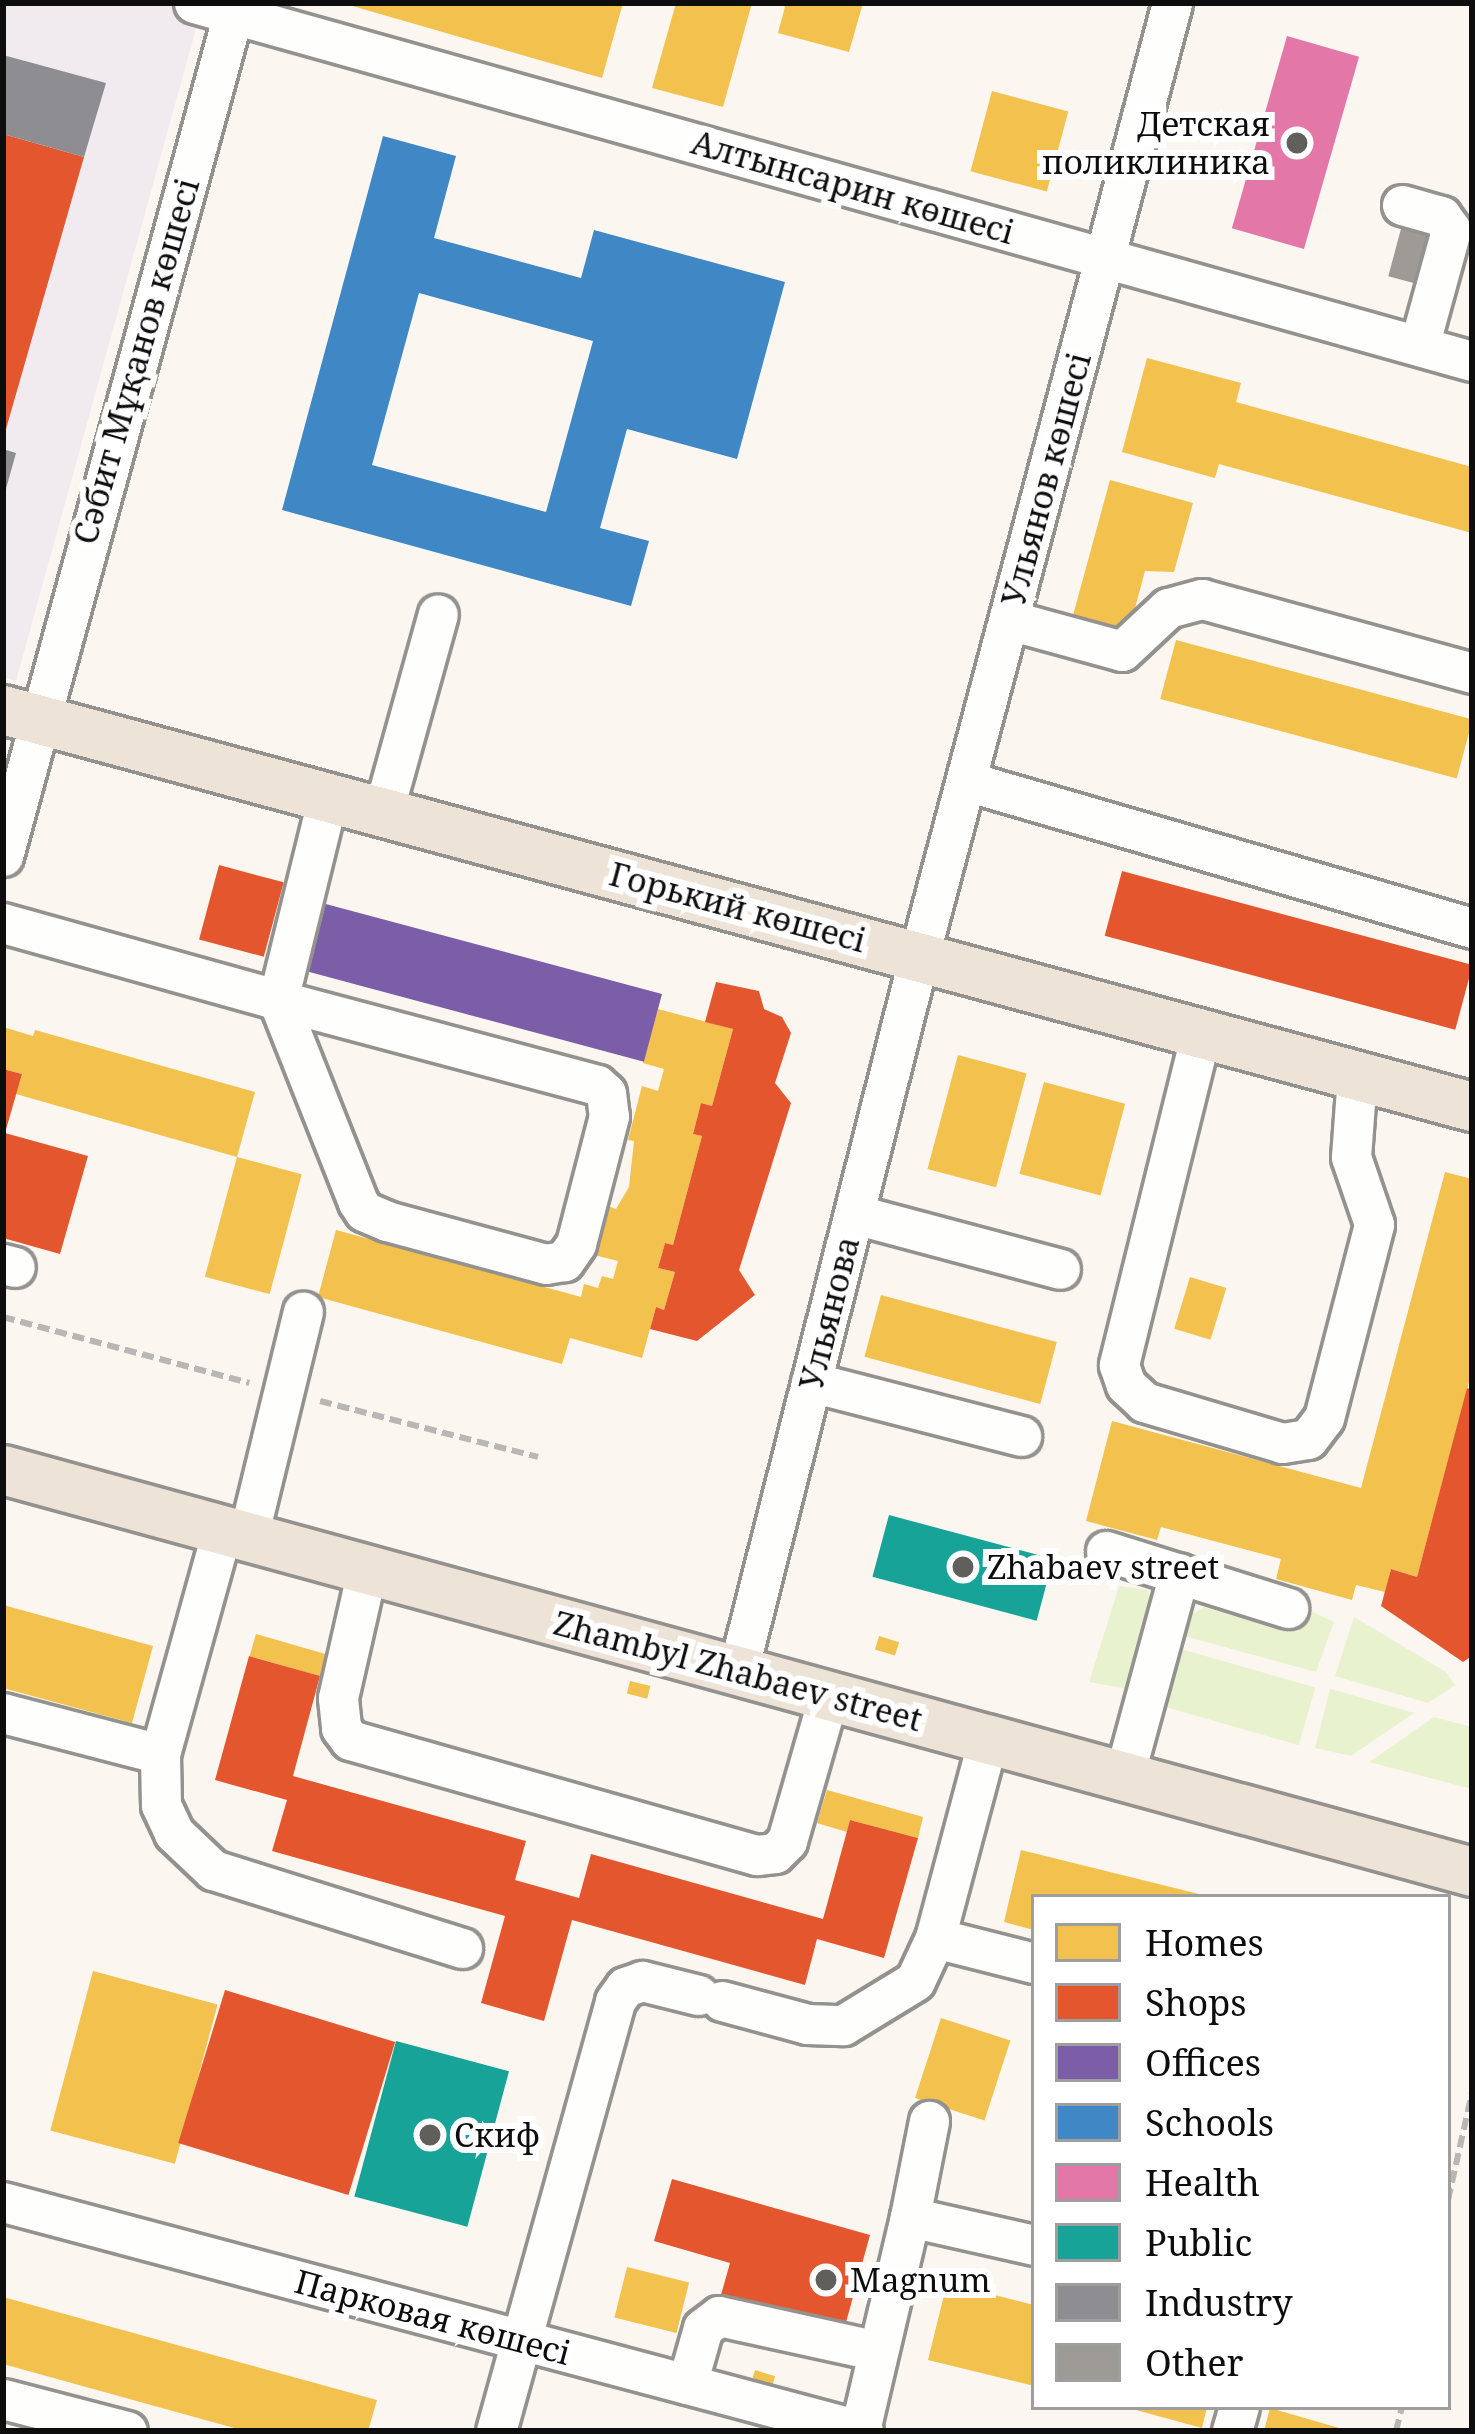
<!DOCTYPE html>
<html>
<head>
<meta charset="utf-8">
<style>
	body { margin:0 }
	#map { position:relative; width:1475px; height:2434px; overflow:hidden; background:#fbf7f0; font-family:"Noto Serif",serif }
	div>[style] { position:absolute }
	[style*='--x'] { left:calc(var(--x)*1px); top:calc(var(--y)*1px); width:calc(var(--w)*1px); rotate:calc(var(--a)*1deg) }
	.industrial>* { inset:0; background:#f1eaee }
	.green>* { inset:0; background:#e9f2ce; transform-origin:0 0 }
	.homes>* { inset:0; background:#f2c14e; transform-origin:0 0 }
	.shops>* { inset:0; background:#e4572e; transform-origin:0 0 }
	.offices>* { inset:0; background:#7b5ea7; transform-origin:0 0 }
	.schools>* { inset:0; background:#3f88c5 }
	.health>* { inset:0; background:#e377a8; transform-origin:0 0 }
	.public>* { inset:0; background:#17a398; transform-origin:0 0 }
	.industry>* { inset:0; background:#8d8d92 }
	.building>* { inset:0; background:#9e9a96; transform-origin:0 0 }
	.path>* { height:6px; margin-top:-3px; transform-origin:0; background:repeating-linear-gradient(90deg,#b8b7b6 0 12px,transparent 0 18px) }
	.roads { filter:drop-shadow(3px 0 #94928f) drop-shadow(-3px 0 #94928f) drop-shadow(0 3px #94928f) drop-shadow(0 -3px #94928f) }
	.minor>* { height:39px; margin:-19.5px; padding:0 19.5px; transform-origin:19.5px; border-radius:19.5px; background:#fefefd }
	.major>* { height:48px; margin:-24px; padding:0 24px; transform-origin:24px; border-radius:24px; background:#ede3d7 }
	.dots>* { width:33px; height:33px; translate:-50% -50%; box-sizing:border-box; border:6px solid #fff; border-radius:50% }
	span { translate:-50% -50%; white-space:nowrap; text-align:center; line-height:1.15; -webkit-text-stroke:12px #fff; paint-order:stroke }
	.poi-label { font-size:33px; color:#0d0d0d }
	.right { translate:-100% -50%; text-align:right }
	.left { translate:0 -50%; text-align:left }
	.street-label { font-size:33px; color:#0d0d0d }
	.frame { position:absolute; inset:0; border:6px solid #0d0d0d; pointer-events:none }
	.legend { position:absolute; left:1031px; top:1894px; width:420px; height:516px; box-sizing:border-box; background:#fff; border:3px solid #9e9e9e; margin:0; padding:15px 21px; list-style:none; font-size:36px; color:#0d0d0d }
	.legend li { display:flex; align-items:center; gap:24px; height:60px }
	.legend b { width:60px; border:3px solid #9e9e9e }
</style>
</head>
<body>
<div id="map">
	<div class="industrial">
		<i style="clip-path:polygon(3px 3px,203px 3px,16px 681px,3px 677px)"></i>
	</div>
	<div class="green">
		<i style="clip-path:polygon(1119px 1586px,1148px 1590px,1153px 1613px,1134px 1690px,1089px 1682px)"></i>
		<i style="clip-path:polygon(1204px 1607px,1297px 1632px,1311px 1611px,1334px 1622px,1316px 1672px,1177px 1634px,1183px 1620px)"></i>
		<i style="clip-path:polygon(1354px 1617px,1446px 1672px,1455px 1685px,1428px 1703px,1335px 1676px)"></i>
		<i style="left:1174px;top:1647px;width:147px;height:60px;rotate:16deg"></i>
		<i style="clip-path:polygon(1330px 1689px,1331px 1689px,1414px 1713px,1351px 1756px,1315px 1748px)"></i>
		<i style="clip-path:polygon(1434px 1717px,1472px 1727px,1472px 1789px,1369px 1762px)"></i>
	</div>
	<div class="homes">
		<i style="clip-path:polygon(342px 3px,623px 3px,602px 78px)"></i>
		<i style="clip-path:polygon(676px 3px,752px 3px,723px 107px,652px 88px)"></i>
		<i style="clip-path:polygon(786px 3px,863px 3px,849px 52px,778px 33px)"></i>
		<i style="left:992px;top:91px;width:79px;height:83px;rotate:15deg"></i>
		<i style="clip-path:polygon(1147px 358px,1241px 383px,1236px 402px,1472px 467px,1472px 533px,1219px 464px,1215px 478px,1122px 452px)"></i>
		<i style="clip-path:polygon(1110px 480px,1193px 503px,1174px 572px,1145px 571px,1128px 634px,1072px 619px)"></i>
		<i style="left:1176px;top:640px;width:307px;height:61px;rotate:15deg"></i>
		<i style="clip-path:polygon(658px 1009px,733px 1029px,712px 1106px,701px 1103px,693px 1134px,702px 1136px,673px 1245px,665px 1243px,658px 1268px,675px 1272px,664px 1310px,656px 1307px,642px 1358px,570px 1338px,562px 1364px,318px 1297px,336px 1230px,581px 1297px,584px 1284px,598px 1288px,602px 1276px,613px 1279px,618px 1261px,594px 1255px,607px 1206px,616px 1209px,629px 1187px,634px 1141px,628px 1140px,642px 1086px,658px 1091px,664px 1069px,643px 1063px)"></i>
		<i style="clip-path:polygon(3px 1027px,33px 1036px,35px 1030px,255px 1092px,237px 1157px,16px 1094px,22px 1074px,3px 1069px)"></i>
		<i style="left:958px;top:1055px;width:71px;height:118px;rotate:15deg"></i>
		<i style="left:1044px;top:1082px;width:84px;height:95px;rotate:15deg"></i>
		<i style="left:237px;top:1157px;width:67px;height:124px;rotate:15deg"></i>
		<i style="clip-path:polygon(1445px 1172px,1472px 1179px,1472px 1371px,1417px 1577px,1391px 1569px,1385px 1592px,1356px 1585px,1352px 1600px,1276px 1579px,1281px 1559px,1161px 1527px,1157px 1540px,1086px 1521px,1112px 1421px,1361px 1488px)"></i>
		<i style="left:1190px;top:1277px;width:38px;height:54px;rotate:17deg"></i>
		<i style="left:881px;top:1295px;width:182px;height:64px;rotate:15deg"></i>
		<i style="clip-path:polygon(3px 1605px,153px 1646px,132px 1723px,3px 1688px)"></i>
		<i style="left:256px;top:1634px;width:74px;height:23px;rotate:16deg"></i>
		<i style="left:879px;top:1636px;width:21px;height:14px;rotate:17deg"></i>
		<i style="left:630px;top:1681px;width:21px;height:13px;rotate:14deg"></i>
		<i style="clip-path:polygon(827px 1790px,923px 1817px,918px 1838px,850px 1820px,847px 1832px,817px 1823px)"></i>
		<i style="clip-path:polygon(1021px 1850px,1203px 1895px,1203px 1897px,1034px 1897px,1034px 1930px,1004px 1922px)"></i>
		<i style="left:93px;top:1971px;width:129px;height:165px;rotate:15deg"></i>
		<i style="left:941px;top:2018px;width:73px;height:84px;rotate:18deg"></i>
		<i style="left:627px;top:2267px;width:64px;height:52px;rotate:14deg"></i>
		<i style="clip-path:polygon(947px 2283px,1034px 2305px,1034px 2386px,928px 2360px)"></i>
		<i style="clip-path:polygon(3px 2297px,377px 2400px,368px 2431px,245px 2431px,3px 2364px)"></i>
		<i style="left:755px;top:2370px;width:21px;height:14px;rotate:17deg"></i>
		<i style="clip-path:polygon(1125px 2407px,1207px 2407px,1202px 2428px)"></i>
		<i style="clip-path:polygon(1270px 2408px,1346px 2430px,1346px 2431px,1264px 2431px)"></i>
	</div>
	<div class="shops">
		<i style="clip-path:polygon(3px 134px,84px 157px,4px 436px,3px 436px)"></i>
		<i style="left:219px;top:865px;width:67px;height:77px;rotate:15deg"></i>
		<i style="left:1122px;top:871px;width:363px;height:67px;rotate:15deg"></i>
		<i style="clip-path:polygon(716px 982px,759px 991px,764px 1009px,782px 1017px,791px 1033px,775px 1083px,791px 1103px,739px 1270px,755px 1295px,697px 1341px,650px 1329px,656px 1307px,664px 1310px,675px 1272px,658px 1268px,665px 1243px,673px 1245px,702px 1136px,693px 1134px,701px 1103px,712px 1106px,733px 1029px,705px 1022px)"></i>
		<i style="clip-path:polygon(3px 1069px,22px 1074px,5px 1133px,88px 1156px,60px 1254px,3px 1238px)"></i>
		<i style="clip-path:polygon(1467px 1388px,1472px 1390px,1472px 1656px,1463px 1662px,1381px 1606px,1391px 1569px,1417px 1577px)"></i>
		<i style="clip-path:polygon(249px 1656px,320px 1676px,293px 1776px,526px 1841px,515px 1880px,579px 1898px,591px 1854px,823px 1919px,850px 1820px,918px 1838px,884px 1958px,817px 1939px,805px 1985px,572px 1920px,544px 2021px,481px 2003px,505px 1916px,272px 1851px,287px 1800px,215px 1780px)"></i>
		<i style="left:225px;top:1990px;width:178px;height:160px;rotate:17deg"></i>
		<i style="clip-path:polygon(672px 2179px,870px 2235px,842px 2337px,719px 2302px,730px 2263px,654px 2241px)"></i>
	</div>
	<div class="offices">
		<i style="left:322px;top:903px;width:352px;height:70px;rotate:15deg"></i>
	</div>
	<div class="schools">
		<i style="clip-path:polygon(evenodd,383px 136px,456px 156px,434px 238px,581px 278px,594px 230px,785px 282px,737px 459px,627px 429px,600px 528px,649px 541px,631px 606px,282px 510px,383px 136px,419px 293px,593px 341px,546px 512px,372px 465px,419px 293px)"></i>
	</div>
	<div class="health">
		<i style="left:1287px;top:36px;width:75px;height:200px;rotate:16deg"></i>
	</div>
	<div class="public">
		<i style="left:889px;top:1515px;width:170px;height:64px;rotate:15deg"></i>
		<i style="left:396px;top:2041px;width:117px;height:161px;rotate:15deg"></i>
	</div>
	<div class="industry">
		<i style="clip-path:polygon(3px 55px,106px 83px,84px 157px,3px 134px)"></i>
		<i style="clip-path:polygon(3px 449px,16px 453px,4px 496px,3px 496px)"></i>
	</div>
	<div class="building">
		<i style="left:1402px;top:225px;width:31px;height:53px;rotate:15deg"></i>
	</div>
	<div class="path">
		<i style="--x:3;--y:1317;--w:255;--a:15"></i>
		<i style="--x:320;--y:1401;--w:225;--a:14.4"></i>
		<i style="--x:1448;--y:2200;--w:110;--a:-77.4"></i>
		<i style="--x:1396;--y:2431;--w:25;--a:-76"></i>
	</div>
	<div class="roads">
		<div class="minor">
			<i style="--x:194;--y:3;--w:1327;--a:15.65"></i>
			<i style="--x:1402;--y:205;--w:41;--a:15.8"></i>
			<i style="--x:1441;--y:216;--w:17;--a:54"></i>
			<i style="--x:1451;--y:230;--w:120;--a:105.4"></i>
			<i style="--x:1009;--y:620;--w:117;--a:15.3"></i>
			<i style="--x:1122;--y:651;--w:63;--a:-43.1"></i>
			<i style="--x:1168;--y:608;--w:35;--a:-15"></i>
			<i style="--x:1202;--y:599;--w:280;--a:15.3"></i>
			<i style="--x:966;--y:781;--w:527;--a:16.2"></i>
			<i style="--x:383;--y:812;--w:205;--a:-74.5"></i>
			<i style="--x:3;--y:856;--w:884;--a:-74.72"></i>
			<i style="--x:3;--y:923;--w:286;--a:15.6"></i>
			<i style="--x:278;--y:1000;--w:330;--a:14.9"></i>
			<i style="--x:597;--y:1085;--w:12;--a:42"></i>
			<i style="--x:606;--y:1093;--w:23;--a:83"></i>
			<i style="--x:609;--y:1116;--w:132;--a:104.5"></i>
			<i style="--x:576;--y:1244;--w:21;--a:125"></i>
			<i style="--x:564;--y:1261;--w:18;--a:171"></i>
			<i style="--x:546;--y:1264;--w:165;--a:-164.9"></i>
			<i style="--x:387;--y:1221;--w:25;--a:-157"></i>
			<i style="--x:364;--y:1211;--w:11;--a:-124"></i>
			<i style="--x:358;--y:1202;--w:217;--a:-111.6"></i>
			<i style="--x:278;--y:1000;--w:209;--a:-76.2"></i>
			<i style="--x:1201;--y:1033;--w:342;--a:103.9"></i>
			<i style="--x:1119;--y:1365;--w:21;--a:71"></i>
			<i style="--x:1126;--y:1385;--w:25;--a:43"></i>
			<i style="--x:1144;--y:1402;--w:144;--a:16.5"></i>
			<i style="--x:1282;--y:1443;--w:26;--a:-9"></i>
			<i style="--x:1308;--y:1439;--w:26;--a:-53"></i>
			<i style="--x:1324;--y:1418;--w:200;--a:-75.5"></i>
			<i style="--x:1374;--y:1224;--w:71;--a:-108.9"></i>
			<i style="--x:1351;--y:1157;--w:82;--a:-85.8"></i>
			<i style="--x:854;--y:1214;--w:213;--a:14.9"></i>
			<i style="--x:3;--y:1264;--w:12;--a:14"></i>
			<i style="--x:811;--y:1382;--w:217;--a:14.4"></i>
			<i style="--x:248;--y:1537;--w:232;--a:-76.3"></i>
			<i style="--x:1106;--y:1551;--w:191;--a:17.4"></i>
			<i style="--x:367;--y:1570;--w:131;--a:102.8"></i>
			<i style="--x:338;--y:1698;--w:30;--a:84"></i>
			<i style="--x:341;--y:1728;--w:15;--a:53"></i>
			<i style="--x:350;--y:1740;--w:423;--a:15.8"></i>
			<i style="--x:757;--y:1855;--w:18;--a:-6"></i>
			<i style="--x:775;--y:1853;--w:17;--a:-45"></i>
			<i style="--x:787;--y:1841;--w:152;--a:-74"></i>
			<i style="--x:738;--y:1671;--w:738;--a:-75.79"></i>
			<i style="--x:919;--y:956;--w:986;--a:-75.13"></i>
			<i style="--x:3;--y:1713;--w:162;--a:14.6"></i>
			<i style="--x:160;--y:1754;--w:232;--a:-74.5"></i>
			<i style="--x:988;--y:1739;--w:206;--a:104.9"></i>
			<i style="--x:935;--y:1938;--w:102;--a:14.2"></i>
			<i style="--x:160;--y:1754;--w:51;--a:88.9"></i>
			<i style="--x:161;--y:1805;--w:31;--a:65"></i>
			<i style="--x:174;--y:1833;--w:54;--a:43.5"></i>
			<i style="--x:213;--y:1870;--w:261;--a:17.4"></i>
			<i style="--x:1124;--y:1776;--w:210;--a:-74.8"></i>
			<i style="--x:722;--y:2001;--w:88;--a:15.1"></i>
			<i style="--x:807;--y:2024;--w:36;--a:2"></i>
			<i style="--x:843;--y:2025;--w:84;--a:-31.4"></i>
			<i style="--x:915;--y:1981;--w:47;--a:-65.1"></i>
			<i style="--x:3;--y:2202;--w:890;--a:14.91"></i>
			<i style="--x:910;--y:2217;--w:98;--a:-78.8"></i>
			<i style="--x:687;--y:2384;--w:58;--a:-74.1"></i>
			<i style="--x:703;--y:2328;--w:20;--a:-37"></i>
			<i style="--x:719;--y:2316;--w:163;--a:12.4"></i>
			<i style="--x:3;--y:2399;--w:128;--a:14.5"></i>
			<i style="--x:860;--y:2430;--w:219;--a:-76.8"></i>
			<i style="--x:910;--y:2217;--w:127;--a:12.7"></i>
			<i style="--x:496;--y:2431;--w:446;--a:-74.5"></i>
			<i style="--x:615;--y:2001;--w:17;--a:-54"></i>
			<i style="--x:625;--y:1987;--w:18;--a:-19"></i>
			<i style="--x:642;--y:1981;--w:58;--a:14"></i>
			<i style="--x:1232;--y:2431;--w:25;--a:-74"></i>
		</div>
		<div class="major">
			<i style="--x:3;--y:710;--w:1522;--a:15.12"></i>
			<i style="--x:3;--y:1470;--w:1523;--a:15.3"></i>
		</div>
	</div>
	<div class="dots">
		<i style="left:1297px;top:143px;background:#605f5c"></i>
		<i style="left:963px;top:1567px;background:#605f5c"></i>
		<i style="left:430px;top:2135px;background:#605f5c"></i>
		<i style="left:826px;top:2280px;background:#605f5c"></i>
	</div>
	<div class="poi-label">
		<span class="right" style="left:1270px;top:143px">Детская<br>поликлиника</span>
		<span class="left" style="left:987px;top:1567px">Zhabaev street</span>
		<span class="left" style="left:454px;top:2135px">Скиф</span>
		<span class="left" style="left:850px;top:2280px">Magnum</span>
	</div>
	<div class="street-label">
		<span style="left:853px;top:187px;rotate:16deg">Алтынсарин көшесі</span>
		<span style="left:136px;top:361px;rotate:-74deg">Сәбит Мұқанов көшесі</span>
		<span style="left:1046px;top:479px;rotate:-75deg">Ульянов көшесі</span>
		<span style="left:738px;top:907px;rotate:15deg">Горький көшесі</span>
		<span style="left:829px;top:1313px;rotate:-76deg">Ульянова</span>
		<span style="left:738px;top:1671px;rotate:15deg">Zhambyl Zhabaev street</span>
		<span style="left:433px;top:2317px;rotate:15deg">Парковая көшесі</span>
	</div>
	<div class="frame"></div>
	<ul class="legend">
	<li><b style="height:33px;background:#f2c14e"></b>Homes</li>
	<li><b style="height:33px;background:#e4572e"></b>Shops</li>
	<li><b style="height:33px;background:#7b5ea7"></b>Offices</li>
	<li><b style="height:33px;background:#3f88c5"></b>Schools</li>
	<li><b style="height:33px;background:#e377a8"></b>Health</li>
	<li><b style="height:33px;background:#17a398"></b>Public</li>
	<li><b style="height:33px;background:#8d8d92"></b>Industry</li>
	<li><b style="height:33px;background:#9e9a96"></b>Other</li>
	</ul>
</div>
</body>
</html>
